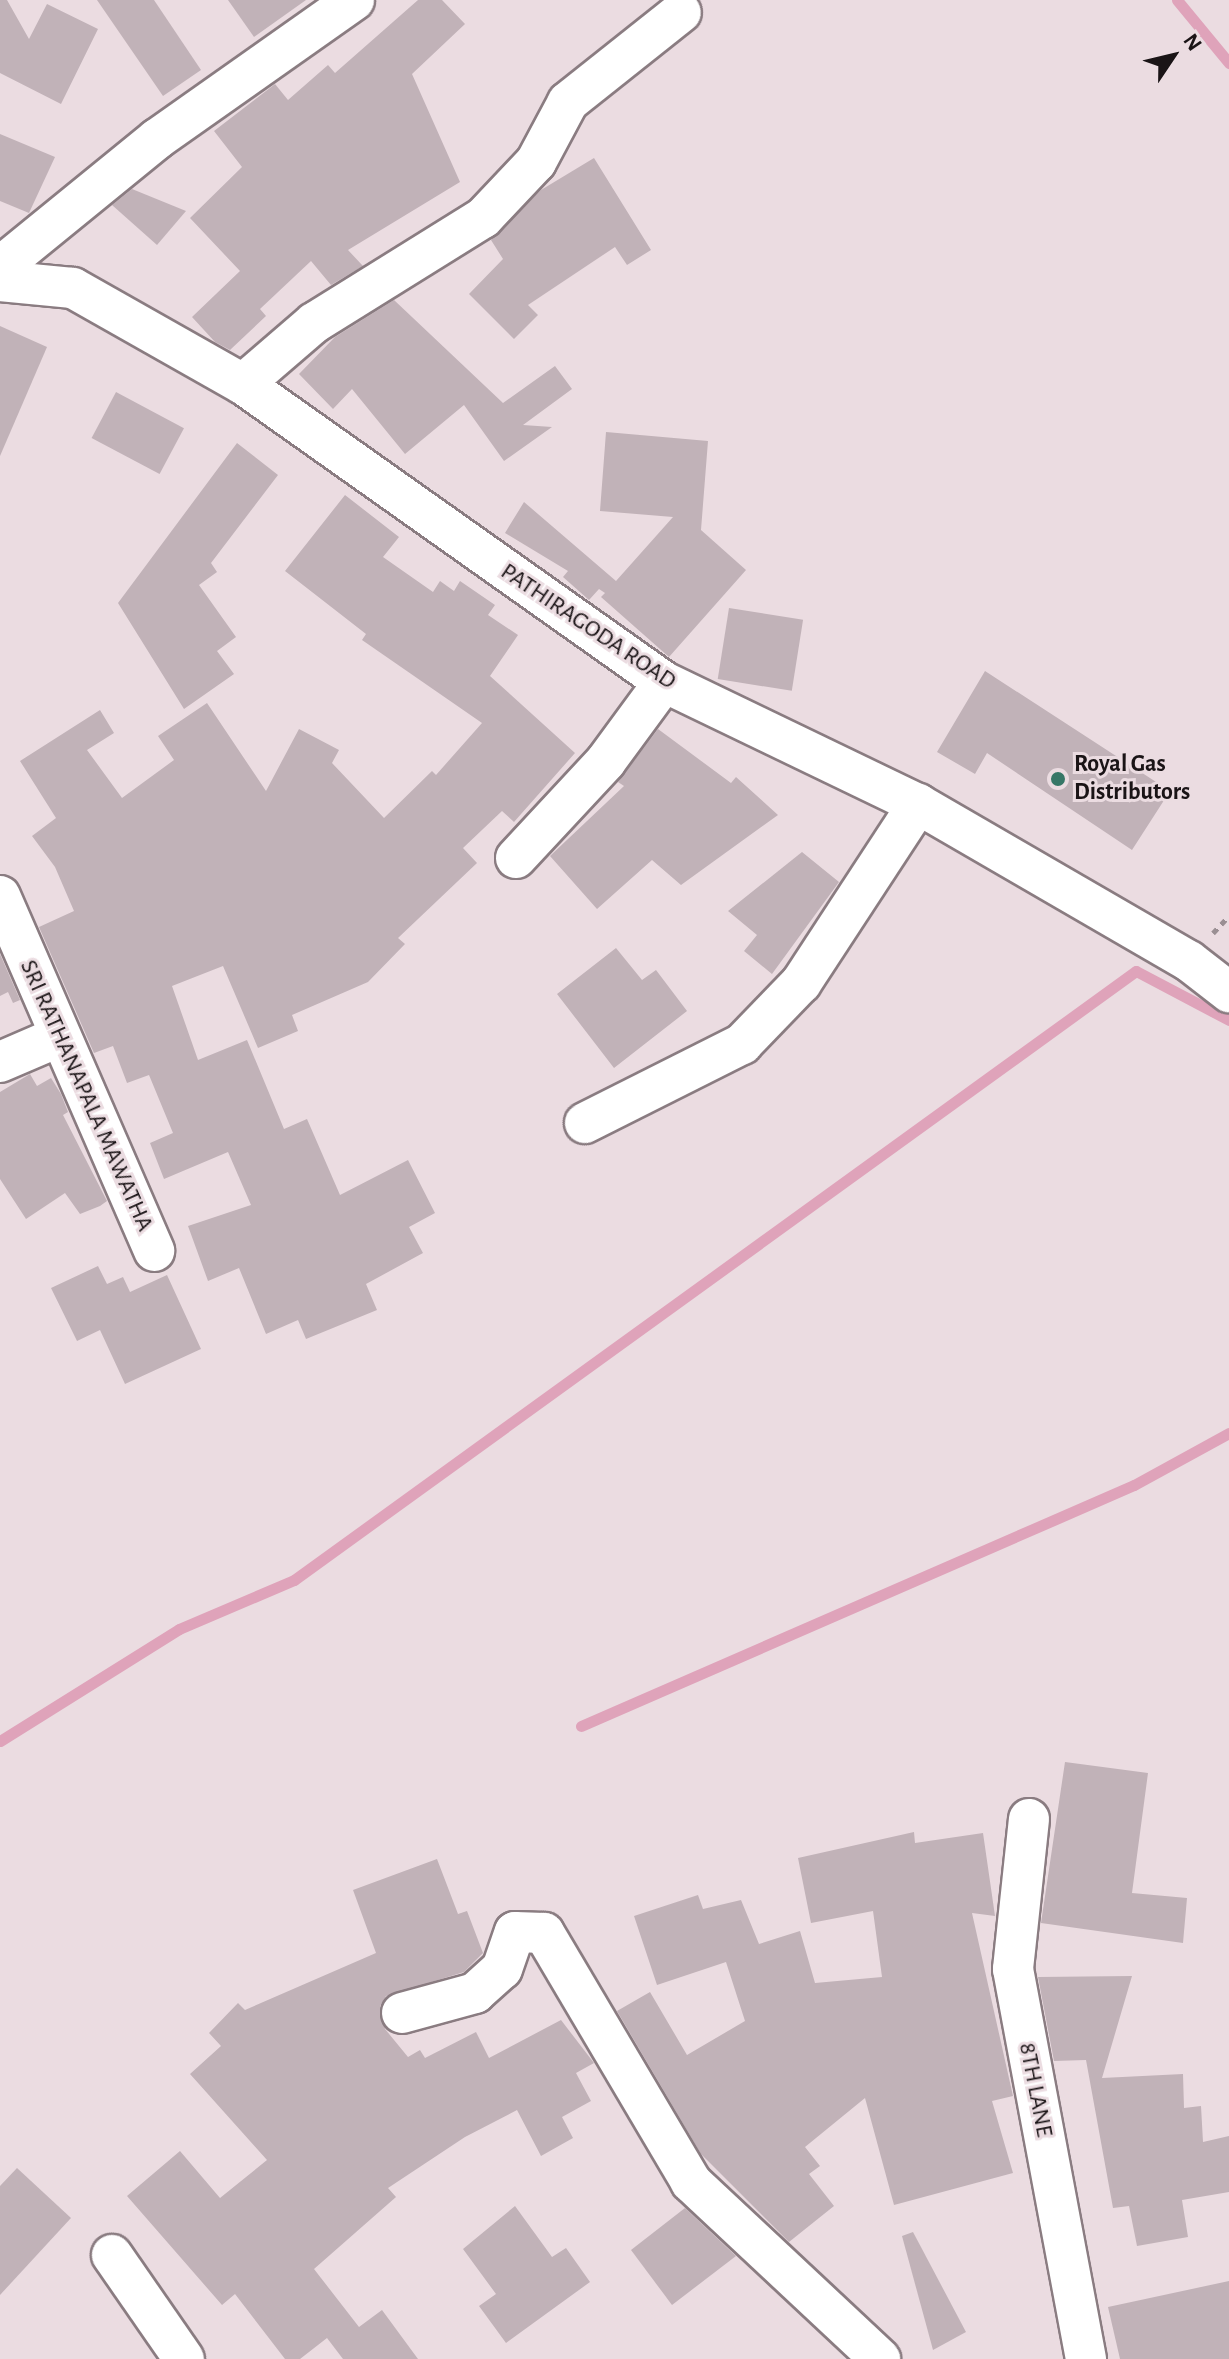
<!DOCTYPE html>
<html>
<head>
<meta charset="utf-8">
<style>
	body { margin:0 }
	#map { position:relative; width:1229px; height:2359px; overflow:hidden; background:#ebdce1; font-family:"Alegreya Sans",sans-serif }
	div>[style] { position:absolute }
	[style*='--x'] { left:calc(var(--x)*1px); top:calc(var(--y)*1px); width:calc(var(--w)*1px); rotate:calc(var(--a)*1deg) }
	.stream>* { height:11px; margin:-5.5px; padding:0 5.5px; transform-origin:5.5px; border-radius:5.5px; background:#dfa3ba }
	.building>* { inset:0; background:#c1b2b8; transform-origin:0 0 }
	.path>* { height:5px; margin-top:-2.5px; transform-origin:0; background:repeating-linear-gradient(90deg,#9a8f93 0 6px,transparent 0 12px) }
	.roads { filter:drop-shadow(2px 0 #8a7c81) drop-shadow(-2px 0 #8a7c81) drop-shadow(0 2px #8a7c81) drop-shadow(0 -2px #8a7c81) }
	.minor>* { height:40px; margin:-20px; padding:0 20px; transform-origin:20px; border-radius:20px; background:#fff }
	.dots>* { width:22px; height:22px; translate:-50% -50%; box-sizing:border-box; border:4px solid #ebdce1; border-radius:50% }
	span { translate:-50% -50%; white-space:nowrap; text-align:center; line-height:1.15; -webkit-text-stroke:6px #ebdce1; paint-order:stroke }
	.street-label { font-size:24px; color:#1a1416 }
	.poi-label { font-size:24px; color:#1a1416; font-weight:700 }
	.left { translate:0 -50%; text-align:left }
	.north { position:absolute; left:1133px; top:16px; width:80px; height:80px; -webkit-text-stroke:6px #ebdce1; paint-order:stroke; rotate:55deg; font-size:22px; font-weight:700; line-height:32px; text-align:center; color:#1a1416 }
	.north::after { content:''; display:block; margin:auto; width:28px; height:36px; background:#1a1416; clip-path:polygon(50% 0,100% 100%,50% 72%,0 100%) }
</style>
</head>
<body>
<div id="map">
	<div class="stream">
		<i style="--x:1177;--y:0;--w:82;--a:50.5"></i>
		<i style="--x:581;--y:1726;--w:603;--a:-23.55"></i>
		<i style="--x:1134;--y:1485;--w:108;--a:-28.7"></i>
		<i style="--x:0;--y:1741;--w:211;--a:-32"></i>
		<i style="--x:179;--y:1629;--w:125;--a:-23.1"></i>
		<i style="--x:294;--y:1580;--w:1039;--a:-35.88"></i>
		<i style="--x:1136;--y:971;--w:105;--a:27.8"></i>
	</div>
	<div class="building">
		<i style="clip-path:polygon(0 0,7px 0,29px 39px,47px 4px,98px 29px,61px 104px,0 73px)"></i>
		<i style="clip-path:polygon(97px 0,154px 0,201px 70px,163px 96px)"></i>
		<i style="clip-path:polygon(228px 0,306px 0,254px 37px)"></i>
		<i style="clip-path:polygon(418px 0,442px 0,465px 24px,412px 74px,460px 182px,348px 250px,363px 266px,331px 285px,311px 261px,260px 309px,266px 316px,230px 350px,215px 342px,192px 317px,240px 271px,190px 218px,242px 167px,214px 131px,275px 84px,288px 100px,328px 65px,335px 73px)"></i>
		<i style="clip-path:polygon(0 134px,55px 157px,29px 213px,0 201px)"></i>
		<i style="clip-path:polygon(594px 158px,651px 250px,627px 265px,615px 247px,528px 305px,538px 315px,514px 339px,469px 294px,503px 259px,491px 240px,541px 190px)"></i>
		<i style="clip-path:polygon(132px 189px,186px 211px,157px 245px,112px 205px)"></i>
		<i style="clip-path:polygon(394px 300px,503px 403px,555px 366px,572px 389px,523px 425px,552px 427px,504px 461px,464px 405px,405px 454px,352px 389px,333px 409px,299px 374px,335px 337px)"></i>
		<i style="clip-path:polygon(0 326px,47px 347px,0 456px)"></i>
		<i style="left:116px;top:392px;width:77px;height:52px;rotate:28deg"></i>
		<i style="clip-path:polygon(606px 432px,708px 441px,701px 530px,746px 570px,669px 657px,601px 597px,605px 593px,599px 589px,589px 600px,563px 577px,568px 571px,505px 533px,524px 502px,616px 581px,673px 517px,600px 511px)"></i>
		<i style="clip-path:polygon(237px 443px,278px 475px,211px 563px,217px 572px,199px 585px,236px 637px,217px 651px,234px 674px,184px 709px,118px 603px)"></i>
		<i style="clip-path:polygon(345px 495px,399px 537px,383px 557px,433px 592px,440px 581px,454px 591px,460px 581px,495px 605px,488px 615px,518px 635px,490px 676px,575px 753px,514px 822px,502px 811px,463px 848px,477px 863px,398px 938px,405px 944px,368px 982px,292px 1015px,298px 1031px,258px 1048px,223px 966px,172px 986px,198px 1060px,247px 1040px,284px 1129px,307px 1119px,340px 1195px,408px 1160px,435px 1213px,409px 1227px,423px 1253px,366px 1284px,377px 1310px,306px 1339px,298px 1320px,266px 1334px,239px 1268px,208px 1281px,188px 1226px,251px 1205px,228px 1152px,164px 1179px,150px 1143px,173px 1133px,149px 1075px,127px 1083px,113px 1046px,94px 1053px,39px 927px,74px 911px,55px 867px,32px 836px,56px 818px,20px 761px,100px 710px,114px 733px,87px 750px,122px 798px,174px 760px,158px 736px,207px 703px,266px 791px,299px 729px,339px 750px,332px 763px,384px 818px,432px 771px,436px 775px,482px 723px,362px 640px,366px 634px,285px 571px)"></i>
		<i style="left:729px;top:608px;width:75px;height:72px;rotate:9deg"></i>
		<i style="clip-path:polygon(985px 671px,1170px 791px,1132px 850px,987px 753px,975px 774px,937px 752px)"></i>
		<i style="clip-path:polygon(658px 729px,731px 783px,736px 777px,778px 815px,681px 885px,652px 860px,597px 909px,550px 856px,624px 786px,618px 782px)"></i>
		<i style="clip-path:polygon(802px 852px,839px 882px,772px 974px,744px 951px,757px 935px,728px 911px)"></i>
		<i style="clip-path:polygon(616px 948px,642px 980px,656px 970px,687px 1011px,614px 1068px,557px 994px)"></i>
		<i style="clip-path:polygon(0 954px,20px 1000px,13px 1003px,8px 992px,0 996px)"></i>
		<i style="clip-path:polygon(30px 1074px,37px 1086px,51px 1078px,61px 1094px,68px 1112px,63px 1115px,107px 1201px,100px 1206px,80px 1214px,65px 1193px,26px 1219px,0 1179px,0 1092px)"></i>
		<i style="clip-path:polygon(98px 1266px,107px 1284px,123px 1277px,130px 1292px,167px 1275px,201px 1349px,125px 1384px,100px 1330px,77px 1341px,51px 1288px)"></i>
		<i style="clip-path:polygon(1065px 1762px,1148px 1773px,1132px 1893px,1187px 1898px,1183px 1943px,1041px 1923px)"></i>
		<i style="clip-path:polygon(914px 1832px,915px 1843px,983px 1833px,995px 1916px,972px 1913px,1013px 2096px,992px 2101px,1013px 2173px,894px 2205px,865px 2098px,805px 2147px,820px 2166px,809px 2174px,834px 2206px,789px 2242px,701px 2154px,617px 2011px,650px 1992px,687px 2055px,745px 2021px,726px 1962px,657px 1985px,634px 1916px,698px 1895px,703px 1909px,741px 1900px,759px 1944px,800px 1931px,815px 1983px,882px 1977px,873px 1911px,811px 1923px,798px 1858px)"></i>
		<i style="clip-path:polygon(437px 1859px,458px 1914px,467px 1911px,483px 1953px,464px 1972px,386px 1996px,380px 2006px,385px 2029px,408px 2057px,420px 2050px,425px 2058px,476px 2032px,489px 2058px,561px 2020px,594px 2063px,576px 2073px,591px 2101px,562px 2117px,573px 2138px,541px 2156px,517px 2110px,465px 2137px,388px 2188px,396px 2197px,314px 2269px,359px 2327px,382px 2310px,418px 2359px,343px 2359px,327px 2338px,300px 2359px,285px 2359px,235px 2294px,222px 2305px,127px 2196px,180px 2151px,220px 2198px,267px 2160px,190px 2074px,221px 2046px,209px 2033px,238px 2003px,245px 2010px,376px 1953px,353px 1890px)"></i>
		<i style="clip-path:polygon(1132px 1976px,1102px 2078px,1183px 2074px,1184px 2108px,1201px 2106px,1203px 2142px,1229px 2136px,1229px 2192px,1182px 2200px,1188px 2237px,1137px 2246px,1129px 2206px,1113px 2208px,1086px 2060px,1054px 2061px,1038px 1977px)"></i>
		<i style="clip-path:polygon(17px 2168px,71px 2218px,0 2295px,0 2186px)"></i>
		<i style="clip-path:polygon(515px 2206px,552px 2257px,566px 2248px,590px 2282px,506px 2343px,479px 2306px,496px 2294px,463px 2249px)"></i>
		<i style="clip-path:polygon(685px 2208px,736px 2256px,672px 2305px,631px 2250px)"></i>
		<i style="clip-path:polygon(913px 2232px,966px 2332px,933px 2350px,902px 2236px)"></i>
		<i style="clip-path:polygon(1229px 2281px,1229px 2359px,1120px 2359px,1108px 2307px)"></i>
	</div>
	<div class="path">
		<i style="--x:1213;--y:933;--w:23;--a:-47"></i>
	</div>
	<div class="roads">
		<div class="minor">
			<i style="--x:0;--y:267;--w:203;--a:-39.2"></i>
			<i style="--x:157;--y:139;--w:241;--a:-35.2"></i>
			<i style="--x:0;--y:281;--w:73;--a:5.5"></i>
			<i style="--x:73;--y:288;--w:195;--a:29.5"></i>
			<i style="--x:243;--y:384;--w:516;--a:35.29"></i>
			<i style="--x:664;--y:682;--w:282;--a:25.7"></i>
			<i style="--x:918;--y:804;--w:313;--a:30.1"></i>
			<i style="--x:1189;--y:961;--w:51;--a:37.8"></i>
			<i style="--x:243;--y:384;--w:94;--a:-40.7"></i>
			<i style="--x:314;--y:323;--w:199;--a:-31.9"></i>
			<i style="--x:483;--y:218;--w:77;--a:-46.6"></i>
			<i style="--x:536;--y:162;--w:68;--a:-61.9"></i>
			<i style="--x:568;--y:102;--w:144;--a:-38.5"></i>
			<i style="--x:516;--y:858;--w:132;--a:-47.1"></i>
			<i style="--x:606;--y:761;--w:98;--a:-53.7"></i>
			<i style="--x:0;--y:896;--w:387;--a:66.5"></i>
			<i style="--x:0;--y:1062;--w:63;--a:-23.3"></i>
			<i style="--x:585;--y:1123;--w:176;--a:-26.7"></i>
			<i style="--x:742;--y:1044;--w:85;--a:-46"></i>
			<i style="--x:801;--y:983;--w:214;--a:-56.8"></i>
			<i style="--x:1029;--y:1819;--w:151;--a:96.1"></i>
			<i style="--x:1013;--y:1969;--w:397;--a:79.4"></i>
			<i style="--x:402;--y:2013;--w:76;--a:-15.3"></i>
			<i style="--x:475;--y:1993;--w:36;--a:-42"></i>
			<i style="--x:502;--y:1969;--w:39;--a:-71"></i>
			<i style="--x:515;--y:1932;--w:29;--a:2"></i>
			<i style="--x:544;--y:1933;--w:289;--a:59.4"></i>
			<i style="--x:691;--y:2182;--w:259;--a:43.1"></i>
			<i style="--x:112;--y:2255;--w:126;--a:55.3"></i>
		</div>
	</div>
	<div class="dots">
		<i style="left:1058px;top:779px;background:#377767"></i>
	</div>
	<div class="street-label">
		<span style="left:588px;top:627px;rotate:34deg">PATHIRAGODA ROAD</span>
		<span style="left:86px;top:1096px;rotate:66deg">SRI RATHANAPALA MAWATHA</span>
		<span style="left:1035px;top:2090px;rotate:79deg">8TH LANE</span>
	</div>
	<div class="poi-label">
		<span class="left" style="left:1074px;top:779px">Royal Gas<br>Distributors</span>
	</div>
	<div class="north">N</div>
</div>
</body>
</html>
